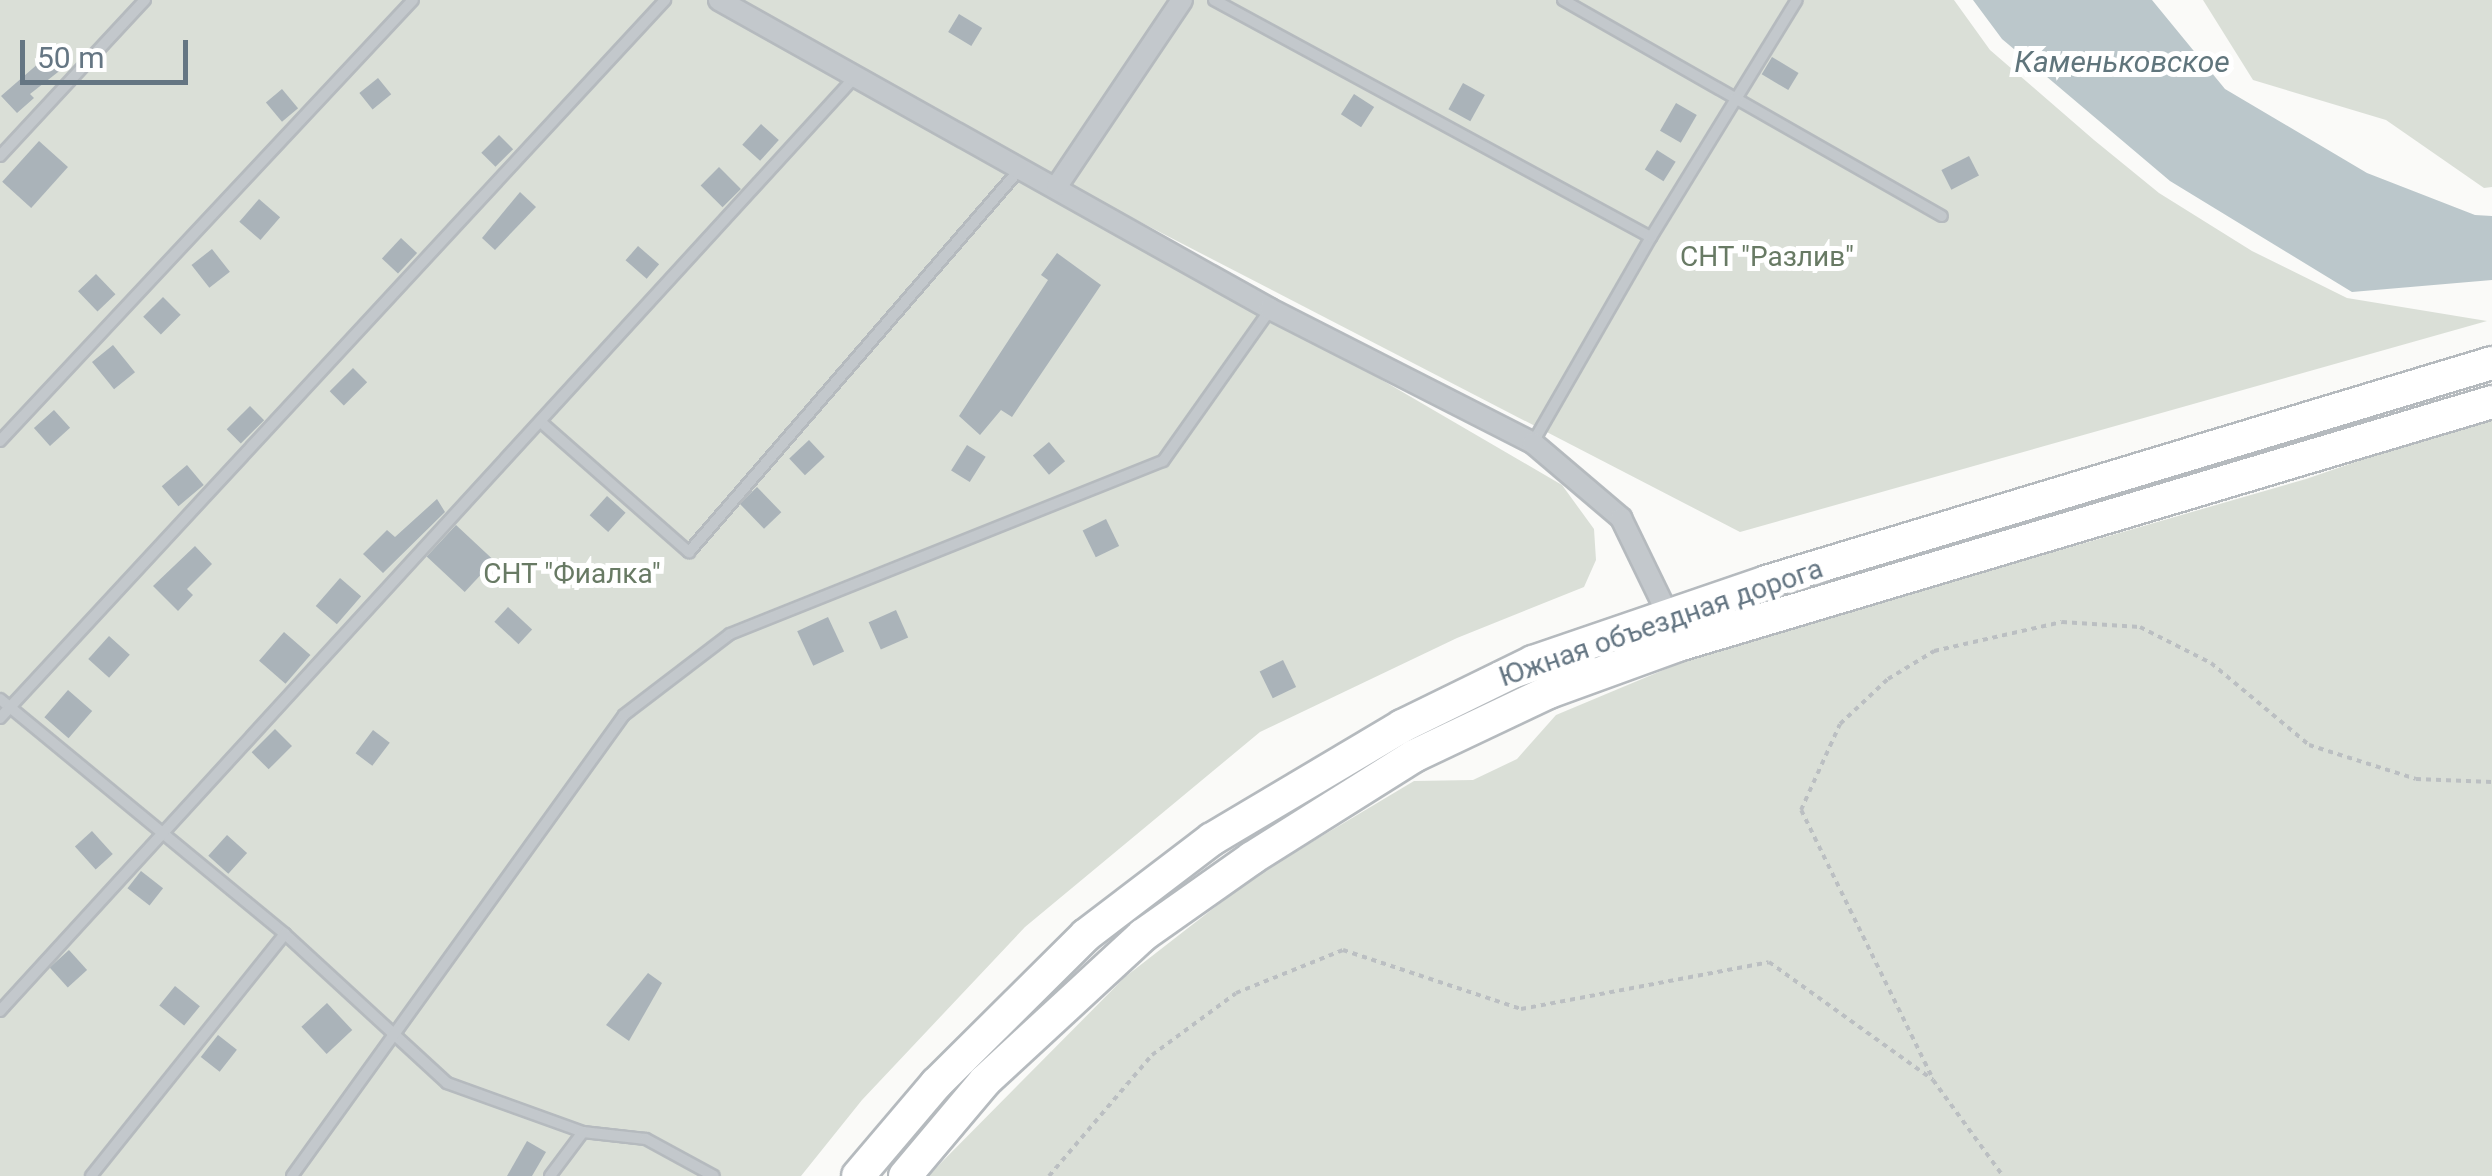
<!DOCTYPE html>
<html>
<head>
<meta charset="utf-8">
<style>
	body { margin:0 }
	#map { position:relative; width:2492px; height:1176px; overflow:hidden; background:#fafaf8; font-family:Roboto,sans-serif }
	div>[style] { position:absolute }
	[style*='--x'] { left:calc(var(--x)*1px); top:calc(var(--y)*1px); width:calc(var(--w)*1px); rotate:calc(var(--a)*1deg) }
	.green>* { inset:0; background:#dadfd7 }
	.water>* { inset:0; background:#bbc7cb }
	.building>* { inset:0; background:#aab3b9; transform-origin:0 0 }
	.path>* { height:4px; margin-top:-2px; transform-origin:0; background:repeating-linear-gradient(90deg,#bbbfc2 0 5px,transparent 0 10px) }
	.roads { filter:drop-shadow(2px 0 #b5babe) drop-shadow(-2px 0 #b5babe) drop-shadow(0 2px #b5babe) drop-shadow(0 -2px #b5babe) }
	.service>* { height:10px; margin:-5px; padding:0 5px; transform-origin:5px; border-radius:5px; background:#c3c8cc }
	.minor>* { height:20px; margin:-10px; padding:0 10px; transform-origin:10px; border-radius:10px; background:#c3c8cc }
	.primary>* { height:32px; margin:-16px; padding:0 16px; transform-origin:16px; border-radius:16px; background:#fff }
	span { translate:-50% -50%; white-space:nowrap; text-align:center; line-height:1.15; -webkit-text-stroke:10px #fff; paint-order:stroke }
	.park-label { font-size:28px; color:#687a64 }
	.street-label { font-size:28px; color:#657683 }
	.water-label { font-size:30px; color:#60757c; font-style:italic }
	.scale { position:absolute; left:20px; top:40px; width:168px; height:45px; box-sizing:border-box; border:5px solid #657683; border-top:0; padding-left:12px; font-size:30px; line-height:35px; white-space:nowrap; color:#657683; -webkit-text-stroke:8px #fff; paint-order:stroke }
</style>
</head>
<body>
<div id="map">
	<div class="green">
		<i style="clip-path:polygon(0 0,1954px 0,1990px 50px,2094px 140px,2159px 193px,2252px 251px,2347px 298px,2487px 321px,1740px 532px,883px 89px,1562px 485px,1594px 529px,1596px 560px,1584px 587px,1457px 638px,1260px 732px,1025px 927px,862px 1100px,801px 1176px,0 1176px)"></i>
		<i style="clip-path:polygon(2203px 0,2492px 0,2492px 187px,2484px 188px,2386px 120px,2253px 80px)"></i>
		<i style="clip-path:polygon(2492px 415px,2492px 1176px,928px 1176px,1125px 977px,1255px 876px,1414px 781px,1473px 780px,1517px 759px,1556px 715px,1704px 653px,2306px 479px)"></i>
	</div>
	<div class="water">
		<i style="clip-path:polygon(1973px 0,2152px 0,2225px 89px,2367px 173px,2475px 215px,2492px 216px,2492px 280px,2352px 292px,2170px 181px,2002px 39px)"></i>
	</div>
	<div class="building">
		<i style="left:959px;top:14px;width:27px;height:21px;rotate:31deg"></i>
		<i style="clip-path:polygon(55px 49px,67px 65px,30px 94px,34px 98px,17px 113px,1px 96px)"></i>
		<i style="left:1772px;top:57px;width:31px;height:20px;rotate:31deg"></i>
		<i style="left:378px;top:78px;width:21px;height:24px;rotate:51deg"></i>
		<i style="left:1463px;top:83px;width:25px;height:30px;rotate:29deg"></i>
		<i style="left:282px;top:89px;width:25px;height:21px;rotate:50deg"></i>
		<i style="left:1354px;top:94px;width:24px;height:24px;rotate:33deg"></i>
		<i style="left:1676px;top:103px;width:24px;height:32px;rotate:30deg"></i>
		<i style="left:761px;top:124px;width:24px;height:28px;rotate:42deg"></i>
		<i style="left:499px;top:135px;width:20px;height:25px;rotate:45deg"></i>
		<i style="left:39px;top:141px;width:39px;height:55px;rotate:42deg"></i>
		<i style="left:1657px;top:150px;width:22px;height:23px;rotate:32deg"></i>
		<i style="left:1969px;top:156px;width:22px;height:31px;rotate:63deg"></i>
		<i style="left:719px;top:167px;width:31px;height:26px;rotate:45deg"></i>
		<i style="clip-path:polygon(520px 192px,536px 207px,495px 250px,482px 238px)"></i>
		<i style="left:259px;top:199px;width:28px;height:30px;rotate:41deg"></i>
		<i style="left:401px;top:238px;width:22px;height:28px;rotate:43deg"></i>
		<i style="left:638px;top:246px;width:28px;height:19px;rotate:41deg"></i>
		<i style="left:212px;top:249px;width:29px;height:26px;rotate:52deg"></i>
		<i style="clip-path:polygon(1057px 253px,1101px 285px,1012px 417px,1001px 410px,980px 435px,959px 416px,1048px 280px,1041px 275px)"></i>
		<i style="left:96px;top:274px;width:28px;height:25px;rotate:46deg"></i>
		<i style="left:163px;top:297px;width:25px;height:28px;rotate:45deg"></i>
		<i style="left:113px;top:345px;width:35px;height:27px;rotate:51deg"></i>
		<i style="left:353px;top:368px;width:20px;height:33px;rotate:45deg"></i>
		<i style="left:250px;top:406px;width:20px;height:33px;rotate:45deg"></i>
		<i style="left:54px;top:410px;width:24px;height:27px;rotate:48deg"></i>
		<i style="left:809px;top:440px;width:23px;height:27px;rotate:47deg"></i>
		<i style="left:1049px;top:442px;width:25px;height:21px;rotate:50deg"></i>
		<i style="left:967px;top:445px;width:22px;height:30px;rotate:32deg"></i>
		<i style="left:187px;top:465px;width:26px;height:33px;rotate:50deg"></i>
		<i style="left:757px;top:487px;width:35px;height:24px;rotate:46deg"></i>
		<i style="left:607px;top:496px;width:25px;height:26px;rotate:42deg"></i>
		<i style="clip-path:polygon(437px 499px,445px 512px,383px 573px,363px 554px,387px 530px,395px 537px)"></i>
		<i style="left:1106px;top:519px;width:30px;height:26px;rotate:64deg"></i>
		<i style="left:456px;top:525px;width:52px;height:43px;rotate:43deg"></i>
		<i style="clip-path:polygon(195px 546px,212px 564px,187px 589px,193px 595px,178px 611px,153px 586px)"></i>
		<i style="left:340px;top:578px;width:28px;height:37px;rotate:41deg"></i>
		<i style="left:508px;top:607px;width:33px;height:20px;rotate:43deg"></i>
		<i style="left:896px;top:610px;width:30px;height:30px;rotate:66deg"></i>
		<i style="left:828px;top:617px;width:38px;height:34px;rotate:65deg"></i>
		<i style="left:284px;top:632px;width:35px;height:38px;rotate:41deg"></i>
		<i style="left:109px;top:636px;width:28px;height:31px;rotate:42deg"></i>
		<i style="left:1283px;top:660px;width:30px;height:26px;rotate:64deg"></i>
		<i style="left:68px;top:690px;width:32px;height:36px;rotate:41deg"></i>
		<i style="left:275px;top:729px;width:24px;height:33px;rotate:45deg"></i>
		<i style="left:373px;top:730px;width:21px;height:29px;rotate:37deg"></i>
		<i style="left:92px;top:831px;width:31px;height:23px;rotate:48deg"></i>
		<i style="left:227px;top:835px;width:27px;height:28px;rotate:42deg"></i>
		<i style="left:141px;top:871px;width:28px;height:22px;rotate:38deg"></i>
		<i style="left:69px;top:950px;width:27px;height:26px;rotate:48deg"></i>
		<i style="clip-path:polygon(648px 973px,662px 983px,629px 1041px,606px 1025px)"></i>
		<i style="left:175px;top:986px;width:32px;height:25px;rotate:39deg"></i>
		<i style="left:327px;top:1003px;width:37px;height:35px;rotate:47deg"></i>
		<i style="left:218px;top:1035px;width:24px;height:28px;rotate:38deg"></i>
		<i style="clip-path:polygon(527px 1141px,546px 1152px,532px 1176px,507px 1176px)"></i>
	</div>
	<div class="path">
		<i style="--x:1931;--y:1075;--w:295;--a:-116.1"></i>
		<i style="--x:1801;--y:810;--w:94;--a:-65.6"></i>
		<i style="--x:1840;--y:724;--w:66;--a:-43.2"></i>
		<i style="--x:1888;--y:679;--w:54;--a:-31.3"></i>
		<i style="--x:1934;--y:651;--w:131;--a:-12.8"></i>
		<i style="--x:2062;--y:622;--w:78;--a:3.7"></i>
		<i style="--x:2140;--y:627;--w:80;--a:26.9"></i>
		<i style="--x:2211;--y:663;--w:128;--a:39.9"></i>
		<i style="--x:2309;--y:745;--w:112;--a:17.6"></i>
		<i style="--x:2416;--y:779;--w:76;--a:2.3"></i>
		<i style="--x:1049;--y:1176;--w:159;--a:-49.6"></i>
		<i style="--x:1152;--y:1055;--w:104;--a:-36.4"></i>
		<i style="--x:1236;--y:993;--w:115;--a:-21.9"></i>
		<i style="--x:1343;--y:950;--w:188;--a:18.3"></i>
		<i style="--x:1521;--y:1009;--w:252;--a:-10.7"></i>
		<i style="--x:1769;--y:962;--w:202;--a:35.7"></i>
		<i style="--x:1933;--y:1080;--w:119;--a:53.9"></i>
	</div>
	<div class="roads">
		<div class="service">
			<i style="--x:1214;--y:0;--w:497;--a:28.5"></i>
			<i style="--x:1651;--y:237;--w:237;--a:119.9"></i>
			<i style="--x:1563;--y:0;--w:436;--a:29.7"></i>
			<i style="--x:0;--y:156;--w:213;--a:-47.1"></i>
			<i style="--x:1651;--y:237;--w:278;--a:-58.4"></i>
			<i style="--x:542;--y:423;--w:196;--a:41.3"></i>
			<i style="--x:689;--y:552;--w:506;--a:-49.17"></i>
			<i style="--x:0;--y:441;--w:604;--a:-46.88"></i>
			<i style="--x:0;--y:699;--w:369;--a:39.5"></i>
			<i style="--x:285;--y:934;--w:220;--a:42.6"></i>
			<i style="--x:447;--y:1083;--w:145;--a:19.8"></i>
			<i style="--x:583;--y:1132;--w:63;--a:6.3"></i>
			<i style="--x:646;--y:1139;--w:77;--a:28.6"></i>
			<i style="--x:0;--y:718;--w:979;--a:-47.19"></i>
			<i style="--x:0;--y:1011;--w:1268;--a:-47.53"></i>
			<i style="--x:91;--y:1176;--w:310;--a:-51.3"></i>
			<i style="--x:292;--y:1176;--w:568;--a:-54.24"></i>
			<i style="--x:624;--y:715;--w:133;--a:-37.4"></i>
			<i style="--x:730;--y:634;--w:466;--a:-21.8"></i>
			<i style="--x:1163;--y:461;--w:185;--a:-54.7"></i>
			<i style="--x:550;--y:1176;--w:55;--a:-53.1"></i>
		</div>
		<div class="minor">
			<i style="--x:719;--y:0;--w:632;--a:29.28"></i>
			<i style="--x:1270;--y:309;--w:295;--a:27"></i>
			<i style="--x:1533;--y:443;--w:116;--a:40.4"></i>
			<i style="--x:1621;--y:518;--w:108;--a:64.1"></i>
			<i style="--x:1057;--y:186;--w:224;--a:-56.1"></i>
		</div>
		<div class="primary">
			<i style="--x:858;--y:1176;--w:121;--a:-49.7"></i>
			<i style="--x:936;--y:1084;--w:211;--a:-44.8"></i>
			<i style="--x:1086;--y:935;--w:158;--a:-37.3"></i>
			<i style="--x:1212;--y:839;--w:221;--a:-30.7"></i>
			<i style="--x:1402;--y:726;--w:146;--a:-26"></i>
			<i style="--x:1533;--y:662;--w:246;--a:-18.9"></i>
			<i style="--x:1766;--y:582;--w:758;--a:-16.79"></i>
			<i style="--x:905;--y:1176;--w:124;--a:-49.9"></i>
			<i style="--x:985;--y:1081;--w:215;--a:-42.7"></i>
			<i style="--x:1143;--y:935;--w:133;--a:-35.2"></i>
			<i style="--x:1252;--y:858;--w:191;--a:-32.2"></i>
			<i style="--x:1414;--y:756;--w:149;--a:-25.4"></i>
			<i style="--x:1549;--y:692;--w:137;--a:-20"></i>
			<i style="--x:1678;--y:645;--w:849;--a:-16.62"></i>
		</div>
	</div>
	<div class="park-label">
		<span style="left:1767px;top:257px">СНТ "Разлив"</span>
		<span style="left:572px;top:574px">СНТ "Фиалка"</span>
	</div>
	<div class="street-label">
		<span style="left:1661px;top:623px;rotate:-19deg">Южная объездная дорога</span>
	</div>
	<div class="water-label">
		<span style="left:2122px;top:62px">Каменьковское</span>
	</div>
	<div class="scale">50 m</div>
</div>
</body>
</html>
